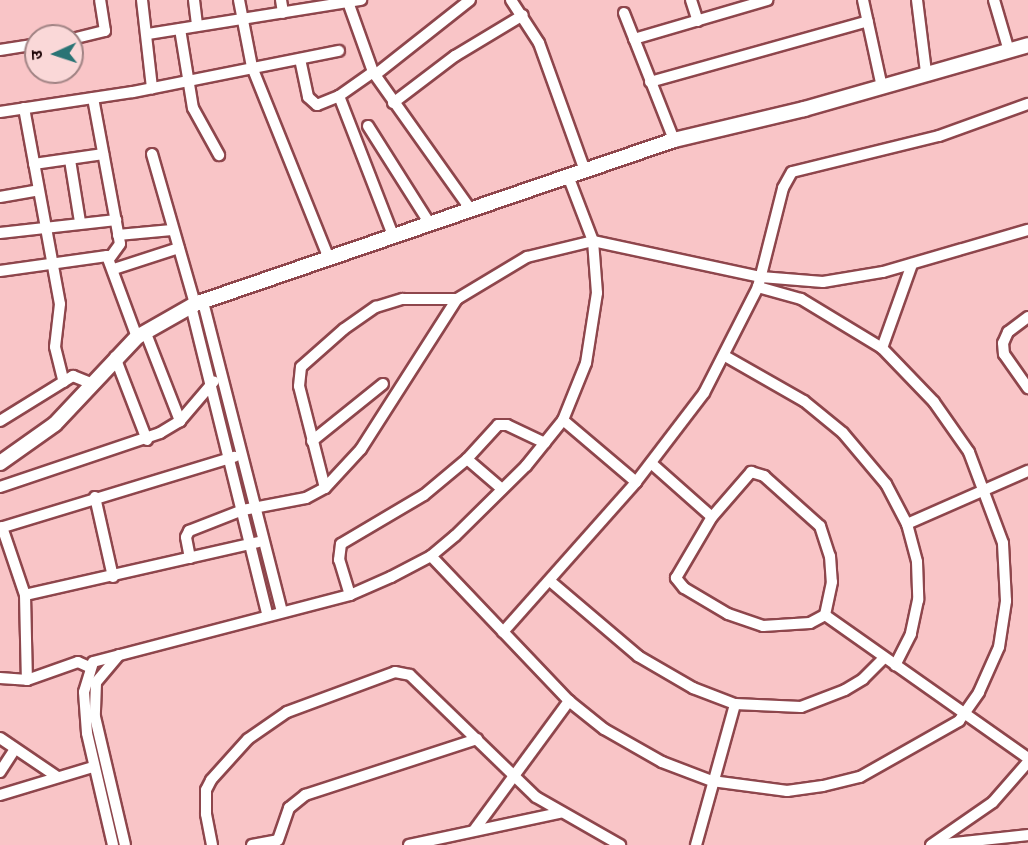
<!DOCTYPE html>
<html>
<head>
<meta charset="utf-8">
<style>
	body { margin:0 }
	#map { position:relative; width:1028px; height:845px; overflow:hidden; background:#f9c5c7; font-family:"Sofia Sans Condensed","Noto Sans Devanagari",sans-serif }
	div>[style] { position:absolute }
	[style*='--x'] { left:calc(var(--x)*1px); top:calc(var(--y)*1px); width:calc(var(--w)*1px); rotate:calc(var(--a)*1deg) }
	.roads { filter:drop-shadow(2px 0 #8e464c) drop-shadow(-2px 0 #8e464c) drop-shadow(0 2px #8e464c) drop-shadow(0 -2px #8e464c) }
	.street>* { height:10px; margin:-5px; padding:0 5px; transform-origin:5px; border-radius:5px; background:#fff }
	.secondary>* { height:14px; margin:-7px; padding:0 7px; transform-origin:7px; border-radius:7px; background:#fff }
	span { translate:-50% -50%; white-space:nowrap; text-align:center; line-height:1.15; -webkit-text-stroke:6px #fad8d8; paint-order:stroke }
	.north { position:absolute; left:24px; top:24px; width:60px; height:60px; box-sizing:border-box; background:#fad8d8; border:2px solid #a18384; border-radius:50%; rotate:267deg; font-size:16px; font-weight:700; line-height:24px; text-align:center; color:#1c0305 }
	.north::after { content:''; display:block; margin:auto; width:21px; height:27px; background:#2a7475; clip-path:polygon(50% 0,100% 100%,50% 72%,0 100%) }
</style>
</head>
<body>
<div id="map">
	<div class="roads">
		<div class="street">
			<i style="--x:142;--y:0;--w:89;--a:83.5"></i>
			<i style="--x:194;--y:0;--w:26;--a:83"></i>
			<i style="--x:239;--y:0;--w:68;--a:79"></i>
			<i style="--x:252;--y:67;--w:204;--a:68.1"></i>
			<i style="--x:281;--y:0;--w:13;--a:81"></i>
			<i style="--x:511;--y:0;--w:51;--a:56.9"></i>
			<i style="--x:539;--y:43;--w:136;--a:70.2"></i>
			<i style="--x:691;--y:0;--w:22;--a:72"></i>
			<i style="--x:863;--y:0;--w:89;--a:77.7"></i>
			<i style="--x:917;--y:0;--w:73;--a:82.9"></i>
			<i style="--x:994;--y:0;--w:53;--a:73.6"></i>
			<i style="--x:348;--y:2;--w:74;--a:70.3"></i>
			<i style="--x:373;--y:72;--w:166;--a:54.6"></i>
			<i style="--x:624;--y:13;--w:136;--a:68.5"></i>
			<i style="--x:180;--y:29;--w:80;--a:80.7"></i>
			<i style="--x:193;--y:108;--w:54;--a:61"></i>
			<i style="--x:148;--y:34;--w:216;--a:-9.1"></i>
			<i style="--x:72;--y:39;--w:34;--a:-14"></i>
			<i style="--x:105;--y:31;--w:31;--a:-99"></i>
			<i style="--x:634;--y:39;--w:139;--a:-16.3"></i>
			<i style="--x:0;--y:50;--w:36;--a:-9"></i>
			<i style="--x:300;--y:59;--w:39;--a:78"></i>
			<i style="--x:308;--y:97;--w:12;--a:42"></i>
			<i style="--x:317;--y:105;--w:24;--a:-22"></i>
			<i style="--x:339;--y:96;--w:42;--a:-35.2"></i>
			<i style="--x:375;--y:75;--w:121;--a:-38.3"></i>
			<i style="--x:650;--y:82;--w:226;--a:-15.6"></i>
			<i style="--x:339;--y:96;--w:149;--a:68.8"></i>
			<i style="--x:93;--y:98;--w:148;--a:79.5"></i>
			<i style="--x:120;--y:244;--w:17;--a:126"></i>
			<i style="--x:393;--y:103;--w:78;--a:-37.2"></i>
			<i style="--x:455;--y:56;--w:79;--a:-31.1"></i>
			<i style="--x:24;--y:108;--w:199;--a:79.6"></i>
			<i style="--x:60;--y:304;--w:43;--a:96.6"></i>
			<i style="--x:55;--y:347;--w:36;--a:76"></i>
			<i style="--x:0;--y:112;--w:134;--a:-8.6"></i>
			<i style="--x:133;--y:92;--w:210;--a:-11.3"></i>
			<i style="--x:368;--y:126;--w:112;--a:57.7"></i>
			<i style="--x:152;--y:154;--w:156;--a:74"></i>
			<i style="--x:70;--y:160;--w:63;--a:80.8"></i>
			<i style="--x:34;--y:164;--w:70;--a:-8.2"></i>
			<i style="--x:0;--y:197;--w:39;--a:-10"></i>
			<i style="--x:0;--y:233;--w:117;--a:-6.4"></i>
			<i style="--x:118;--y:235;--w:54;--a:-5.3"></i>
			<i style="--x:114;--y:269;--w:68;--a:-17.9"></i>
			<i style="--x:0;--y:271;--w:108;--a:-8"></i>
			<i style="--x:107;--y:256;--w:86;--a:69.7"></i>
			<i style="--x:203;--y:302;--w:320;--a:75.7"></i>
			<i style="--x:191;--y:306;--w:319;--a:76.1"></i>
			<i style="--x:1028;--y:317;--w:25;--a:143"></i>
			<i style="--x:1008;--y:332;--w:12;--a:114"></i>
			<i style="--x:1003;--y:343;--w:11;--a:85"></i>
			<i style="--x:1004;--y:354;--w:42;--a:54.8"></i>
			<i style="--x:145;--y:331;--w:97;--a:68.7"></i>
			<i style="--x:882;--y:348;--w:89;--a:-70.3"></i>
			<i style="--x:725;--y:356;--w:91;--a:29.7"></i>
			<i style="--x:804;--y:401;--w:50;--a:39.4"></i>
			<i style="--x:843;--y:433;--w:67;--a:49.9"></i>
			<i style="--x:886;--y:484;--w:45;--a:62.3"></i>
			<i style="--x:907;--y:524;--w:39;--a:75"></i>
			<i style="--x:917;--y:562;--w:38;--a:88"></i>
			<i style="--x:918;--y:600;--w:35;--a:102"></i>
			<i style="--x:911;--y:634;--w:35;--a:117"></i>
			<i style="--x:115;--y:357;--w:89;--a:68.9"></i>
			<i style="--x:563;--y:420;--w:96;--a:40.3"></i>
			<i style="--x:0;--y:421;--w:86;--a:-31.7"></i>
			<i style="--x:73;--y:376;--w:22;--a:22"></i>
			<i style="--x:312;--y:441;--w:91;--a:-38.8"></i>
			<i style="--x:467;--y:459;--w:46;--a:40.6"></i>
			<i style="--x:651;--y:463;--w:81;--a:41.5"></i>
			<i style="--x:751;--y:472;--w:14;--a:17"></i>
			<i style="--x:764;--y:476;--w:75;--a:41.8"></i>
			<i style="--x:820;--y:526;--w:32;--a:72"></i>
			<i style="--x:830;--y:556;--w:26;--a:86"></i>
			<i style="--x:832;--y:582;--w:34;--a:102"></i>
			<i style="--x:825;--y:615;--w:17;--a:152"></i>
			<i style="--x:810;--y:623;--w:47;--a:176.3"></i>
			<i style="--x:763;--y:626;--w:37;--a:-161"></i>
			<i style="--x:728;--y:614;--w:51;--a:-149.4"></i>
			<i style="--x:684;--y:588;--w:13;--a:-129"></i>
			<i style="--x:676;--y:578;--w:71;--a:-59.5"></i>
			<i style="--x:712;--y:517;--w:60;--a:-49.1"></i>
			<i style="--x:0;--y:487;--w:169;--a:-18.6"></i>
			<i style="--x:160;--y:433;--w:23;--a:-31"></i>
			<i style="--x:180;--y:421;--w:52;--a:-49.6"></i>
			<i style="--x:325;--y:488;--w:105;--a:-104.3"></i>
			<i style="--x:299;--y:386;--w:19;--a:-84"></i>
			<i style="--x:301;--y:367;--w:57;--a:-41.5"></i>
			<i style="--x:344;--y:329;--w:39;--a:-35"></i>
			<i style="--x:376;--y:307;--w:28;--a:-17"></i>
			<i style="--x:403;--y:299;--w:54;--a:0"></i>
			<i style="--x:95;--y:497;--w:82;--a:77.3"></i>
			<i style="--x:907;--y:524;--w:132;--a:-23.7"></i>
			<i style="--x:2;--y:527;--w:72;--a:71.3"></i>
			<i style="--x:25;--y:595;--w:85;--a:88.7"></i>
			<i style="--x:0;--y:528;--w:245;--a:-16.9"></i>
			<i style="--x:431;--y:556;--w:200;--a:46.4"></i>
			<i style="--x:569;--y:701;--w:45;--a:38.7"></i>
			<i style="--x:604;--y:729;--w:67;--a:29.6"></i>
			<i style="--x:662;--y:762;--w:53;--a:20.8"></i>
			<i style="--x:712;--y:781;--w:76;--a:7.6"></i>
			<i style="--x:787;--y:791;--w:36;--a:-8"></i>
			<i style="--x:823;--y:786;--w:38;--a:-14"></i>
			<i style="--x:860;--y:777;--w:114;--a:-29.5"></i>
			<i style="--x:959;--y:721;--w:35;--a:-55"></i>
			<i style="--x:979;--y:692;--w:49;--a:-66"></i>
			<i style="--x:999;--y:647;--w:47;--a:-81.3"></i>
			<i style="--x:1006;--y:601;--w:58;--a:-93"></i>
			<i style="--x:1003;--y:543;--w:97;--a:-110.5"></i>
			<i style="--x:969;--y:452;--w:61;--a:-125"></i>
			<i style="--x:934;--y:402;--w:75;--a:-133.9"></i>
			<i style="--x:882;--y:348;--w:95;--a:-148.8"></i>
			<i style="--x:801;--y:299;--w:45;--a:-164.4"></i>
			<i style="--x:190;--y:558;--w:21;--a:-101"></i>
			<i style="--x:186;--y:537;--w:7;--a:-63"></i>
			<i style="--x:189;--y:531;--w:58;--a:-21.3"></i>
			<i style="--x:243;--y:510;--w:64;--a:-10.8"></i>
			<i style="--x:306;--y:498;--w:21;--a:-28"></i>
			<i style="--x:325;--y:488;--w:53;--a:-47.3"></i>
			<i style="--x:361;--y:449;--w:178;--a:-57.4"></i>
			<i style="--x:457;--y:299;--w:82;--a:-31"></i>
			<i style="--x:527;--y:257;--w:68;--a:-13.6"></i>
			<i style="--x:593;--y:241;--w:172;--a:12.1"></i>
			<i style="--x:761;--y:277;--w:62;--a:4.6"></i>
			<i style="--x:823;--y:282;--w:61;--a:-9.5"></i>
			<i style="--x:883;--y:272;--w:151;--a:-16.2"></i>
			<i style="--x:550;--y:581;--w:116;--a:40.4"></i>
			<i style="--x:638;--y:656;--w:64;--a:30.2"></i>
			<i style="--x:693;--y:688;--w:45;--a:20.9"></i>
			<i style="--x:735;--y:704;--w:66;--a:2.6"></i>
			<i style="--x:801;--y:707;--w:47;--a:-21.1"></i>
			<i style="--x:845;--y:690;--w:21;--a:-31"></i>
			<i style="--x:863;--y:679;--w:30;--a:-45"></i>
			<i style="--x:25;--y:595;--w:239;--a:-12.8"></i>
			<i style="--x:350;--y:595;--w:37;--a:-107"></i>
			<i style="--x:339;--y:560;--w:16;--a:-83"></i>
			<i style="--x:341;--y:544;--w:96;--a:-30.6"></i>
			<i style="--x:424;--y:495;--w:56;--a:-39.9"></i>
			<i style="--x:467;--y:459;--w:46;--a:-47.6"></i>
			<i style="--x:498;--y:425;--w:9;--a:0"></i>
			<i style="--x:507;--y:425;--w:42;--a:25.3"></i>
			<i style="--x:825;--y:615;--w:248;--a:35.2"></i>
			<i style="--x:503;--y:632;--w:200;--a:-48.4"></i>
			<i style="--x:636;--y:482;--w:112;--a:-52.6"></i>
			<i style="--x:704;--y:393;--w:119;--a:-63"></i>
			<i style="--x:758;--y:287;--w:102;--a:-75.8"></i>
			<i style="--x:783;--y:188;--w:18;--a:-61"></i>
			<i style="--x:792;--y:172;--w:151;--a:-13.8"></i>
			<i style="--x:939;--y:136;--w:95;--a:-19.8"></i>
			<i style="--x:119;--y:655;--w:35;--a:130"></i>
			<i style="--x:96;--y:682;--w:35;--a:92"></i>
			<i style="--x:95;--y:717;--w:131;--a:76.8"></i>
			<i style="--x:0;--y:678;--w:27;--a:4"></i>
			<i style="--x:27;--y:680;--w:54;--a:-19.4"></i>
			<i style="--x:78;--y:662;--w:12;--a:24"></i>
			<i style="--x:0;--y:738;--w:68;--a:34.2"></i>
			<i style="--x:0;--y:772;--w:27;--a:-57"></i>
			<i style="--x:0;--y:795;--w:97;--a:-16.8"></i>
			<i style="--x:475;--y:829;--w:159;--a:-53.7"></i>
			<i style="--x:278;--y:840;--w:34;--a:-71"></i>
			<i style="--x:289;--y:808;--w:21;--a:-39"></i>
			<i style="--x:305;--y:795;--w:181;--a:-18"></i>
			<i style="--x:113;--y:845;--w:115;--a:-103.1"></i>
			<i style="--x:87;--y:733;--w:41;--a:-94.2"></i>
			<i style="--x:84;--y:692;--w:31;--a:-73"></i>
			<i style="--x:93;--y:662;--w:266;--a:-14.6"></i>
			<i style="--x:350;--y:595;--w:45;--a:-23.7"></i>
			<i style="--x:391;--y:577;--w:45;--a:-27.7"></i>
			<i style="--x:431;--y:556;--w:31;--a:-40"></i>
			<i style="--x:455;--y:536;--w:100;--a:-44.6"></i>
			<i style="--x:526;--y:466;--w:59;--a:-51.2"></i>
			<i style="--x:563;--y:420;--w:61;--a:-68"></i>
			<i style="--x:586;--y:363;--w:71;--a:-81.1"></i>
			<i style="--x:597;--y:293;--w:52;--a:-94.4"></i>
			<i style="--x:593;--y:241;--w:70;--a:-111"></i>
			<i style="--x:212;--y:845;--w:32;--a:-101"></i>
			<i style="--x:206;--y:814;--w:24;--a:-90"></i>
			<i style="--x:206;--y:790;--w:11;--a:-63"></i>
			<i style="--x:211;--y:780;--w:55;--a:-47.9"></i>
			<i style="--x:248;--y:739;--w:47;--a:-34.7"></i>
			<i style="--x:287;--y:712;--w:115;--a:-20.3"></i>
			<i style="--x:395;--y:672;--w:15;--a:11"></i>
			<i style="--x:410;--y:675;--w:175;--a:44.1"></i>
			<i style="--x:536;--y:797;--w:97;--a:29.7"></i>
			<i style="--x:252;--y:845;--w:26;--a:-11"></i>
			<i style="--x:409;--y:845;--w:154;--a:-12"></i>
			<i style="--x:696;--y:845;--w:146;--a:-74.5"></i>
			<i style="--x:931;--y:845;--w:75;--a:-34.7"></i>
			<i style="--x:993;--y:802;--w:53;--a:-48.8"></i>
			<i style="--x:936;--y:845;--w:93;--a:-6.2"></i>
		</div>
		<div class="secondary">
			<i style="--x:0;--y:463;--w:67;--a:-35.3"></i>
			<i style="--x:55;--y:424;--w:120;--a:-46.7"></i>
			<i style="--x:137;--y:337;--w:67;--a:-29.6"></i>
			<i style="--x:195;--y:304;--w:506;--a:-18.9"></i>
			<i style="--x:674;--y:140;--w:134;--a:-13.4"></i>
			<i style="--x:804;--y:109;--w:233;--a:-15.9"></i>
		</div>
	</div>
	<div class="north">उ</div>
</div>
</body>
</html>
